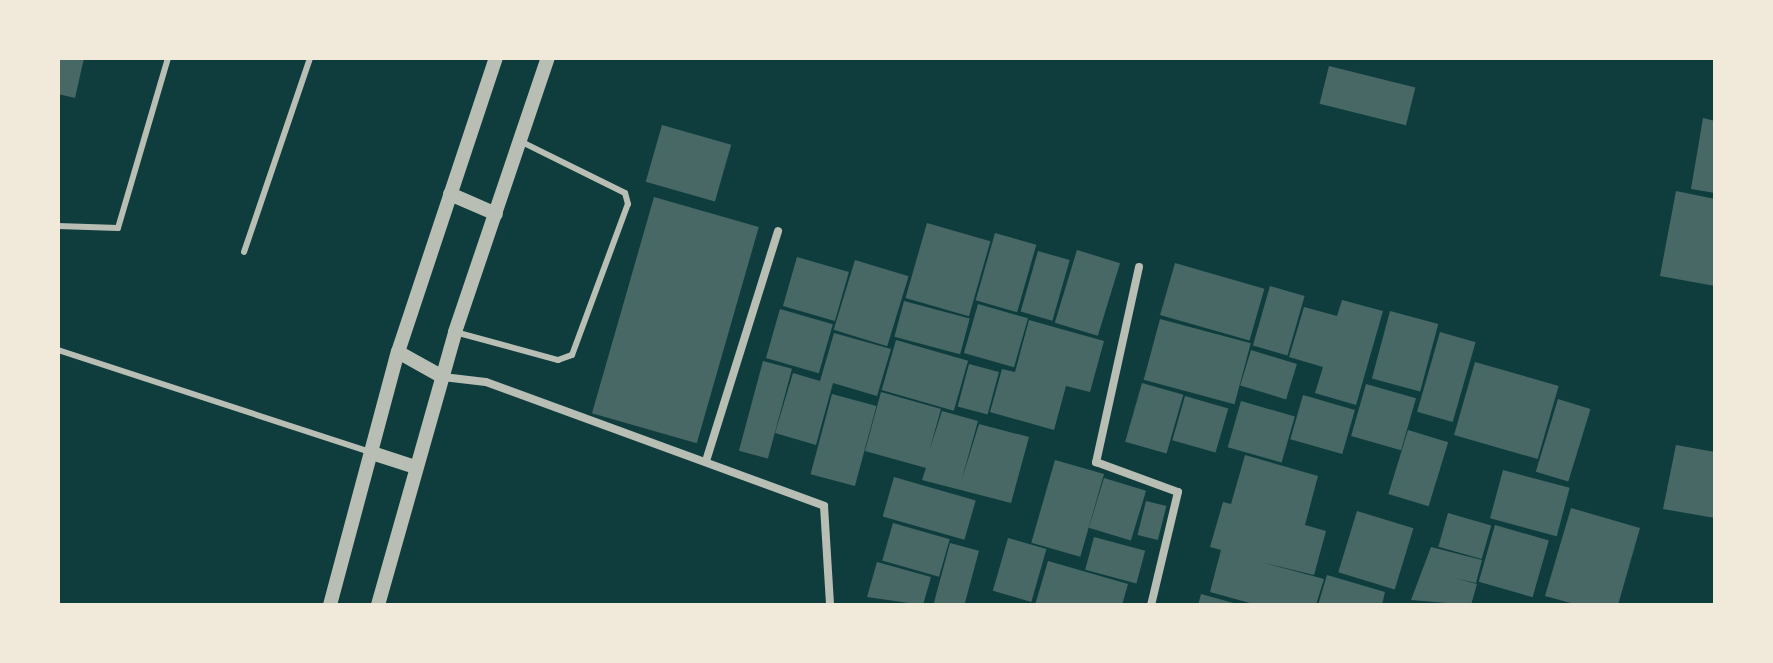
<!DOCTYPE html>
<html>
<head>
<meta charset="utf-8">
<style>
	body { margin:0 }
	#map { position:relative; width:1773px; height:663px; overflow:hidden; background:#0f3d3e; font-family:"DM Sans",sans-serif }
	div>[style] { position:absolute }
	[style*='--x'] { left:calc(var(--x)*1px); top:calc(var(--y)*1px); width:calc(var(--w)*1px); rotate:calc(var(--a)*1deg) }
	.building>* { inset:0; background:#486865; transform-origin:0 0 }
	.service>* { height:6px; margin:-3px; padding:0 3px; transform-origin:3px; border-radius:3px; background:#b8beb3 }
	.minor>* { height:8px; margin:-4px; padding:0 4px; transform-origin:4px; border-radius:4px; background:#b8beb3 }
	.tertiary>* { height:14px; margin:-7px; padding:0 7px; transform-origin:7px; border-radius:7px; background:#b8beb3 }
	span { translate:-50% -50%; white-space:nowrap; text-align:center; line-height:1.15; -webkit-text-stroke:8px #f1e9da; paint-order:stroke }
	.frame { position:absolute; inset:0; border:60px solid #f1e9da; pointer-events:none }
</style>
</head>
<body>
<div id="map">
	<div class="building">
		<i style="clip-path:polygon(58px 58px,84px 58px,75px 98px,58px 94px)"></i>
		<i style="left:1329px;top:66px;width:89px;height:39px;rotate:14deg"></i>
		<i style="clip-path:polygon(1703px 118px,1715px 121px,1715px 193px,1691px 189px)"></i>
		<i style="left:662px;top:125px;width:72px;height:59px;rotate:16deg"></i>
		<i style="clip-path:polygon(1676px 191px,1715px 199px,1715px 286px,1660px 276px)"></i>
		<i style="left:654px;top:197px;width:109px;height:225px;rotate:16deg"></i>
		<i style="left:927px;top:223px;width:66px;height:78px;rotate:16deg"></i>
		<i style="left:995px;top:233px;width:43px;height:70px;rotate:16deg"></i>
		<i style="left:1077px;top:250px;width:45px;height:76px;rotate:17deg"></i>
		<i style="left:1038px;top:251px;width:33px;height:63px;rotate:16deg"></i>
		<i style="left:797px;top:257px;width:54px;height:51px;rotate:16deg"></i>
		<i style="left:855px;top:260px;width:56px;height:73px;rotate:17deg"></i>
		<i style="left:1175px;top:263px;width:93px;height:54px;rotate:16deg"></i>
		<i style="left:1270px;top:286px;width:36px;height:62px;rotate:16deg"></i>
		<i style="clip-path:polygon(1342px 300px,1383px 311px,1356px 405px,1315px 393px,1323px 367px,1289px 357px,1304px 307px,1337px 316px)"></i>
		<i style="left:904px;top:301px;width:68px;height:37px;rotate:15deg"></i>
		<i style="left:978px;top:304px;width:52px;height:51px;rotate:16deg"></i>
		<i style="left:780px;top:309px;width:55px;height:51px;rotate:16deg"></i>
		<i style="left:1390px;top:311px;width:50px;height:70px;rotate:15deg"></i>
		<i style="left:1160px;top:319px;width:94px;height:63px;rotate:15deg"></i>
		<i style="clip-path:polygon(1029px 320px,1104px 341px,1090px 392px,1066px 386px,1054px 430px,990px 412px,1002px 369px,1015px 372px)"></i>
		<i style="left:1440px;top:332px;width:37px;height:83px;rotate:16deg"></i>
		<i style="clip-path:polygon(834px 333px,891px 349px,877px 396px,833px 383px,816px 445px,775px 433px,793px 373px,820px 381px)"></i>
		<i style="left:896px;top:340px;width:75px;height:52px;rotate:16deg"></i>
		<i style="left:1251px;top:350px;width:48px;height:37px;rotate:17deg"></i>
		<i style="left:763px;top:361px;width:30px;height:93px;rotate:15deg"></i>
		<i style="left:1475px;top:362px;width:87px;height:76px;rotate:16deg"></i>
		<i style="left:969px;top:364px;width:31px;height:44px;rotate:15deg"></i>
		<i style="left:1142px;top:383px;width:43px;height:61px;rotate:16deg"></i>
		<i style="left:1366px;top:384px;width:52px;height:54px;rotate:16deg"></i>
		<i style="clip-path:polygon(881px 392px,941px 409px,929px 452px,942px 411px,978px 421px,961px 482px,979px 424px,1029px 437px,1011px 503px,922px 480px,926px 468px,865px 451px)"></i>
		<i style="left:832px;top:394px;width:46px;height:83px;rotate:15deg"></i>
		<i style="left:1303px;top:395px;width:54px;height:46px;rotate:16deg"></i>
		<i style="left:1185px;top:396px;width:45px;height:46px;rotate:16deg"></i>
		<i style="left:1558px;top:399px;width:34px;height:76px;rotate:17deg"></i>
		<i style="left:1241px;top:401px;width:56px;height:48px;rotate:16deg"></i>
		<i style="left:1408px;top:430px;width:42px;height:67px;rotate:17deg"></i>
		<i style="clip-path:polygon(1676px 445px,1715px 452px,1715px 518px,1663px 509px)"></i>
		<i style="clip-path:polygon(1245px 455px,1318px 476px,1305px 525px,1326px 531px,1314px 575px,1261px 562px,1324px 579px,1316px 605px,1257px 605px,1210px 592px,1221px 550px,1210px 547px,1223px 502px,1231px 504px)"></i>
		<i style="left:1055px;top:460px;width:51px;height:86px;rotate:16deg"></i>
		<i style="left:1503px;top:470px;width:69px;height:50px;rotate:15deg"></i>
		<i style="left:894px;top:477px;width:85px;height:41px;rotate:16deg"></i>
		<i style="left:1104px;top:478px;width:44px;height:52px;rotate:17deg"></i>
		<i style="left:1146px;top:501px;width:21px;height:35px;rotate:14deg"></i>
		<i style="clip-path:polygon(1571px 508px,1640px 528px,1618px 605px,1578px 605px,1545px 596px)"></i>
		<i style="left:1357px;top:511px;width:59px;height:64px;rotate:17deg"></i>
		<i style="left:1448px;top:513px;width:45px;height:35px;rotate:16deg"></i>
		<i style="left:893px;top:523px;width:59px;height:39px;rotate:16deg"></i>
		<i style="left:1495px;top:525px;width:56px;height:59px;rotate:16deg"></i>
		<i style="left:1094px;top:537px;width:53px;height:34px;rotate:15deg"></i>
		<i style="left:1008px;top:538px;width:40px;height:55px;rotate:16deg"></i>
		<i style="left:950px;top:543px;width:30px;height:63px;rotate:15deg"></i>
		<i style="clip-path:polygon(1431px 547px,1482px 560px,1476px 583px,1454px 578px,1477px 584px,1471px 605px,1411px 600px)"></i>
		<i style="clip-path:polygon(1048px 561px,1128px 584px,1122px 605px,1035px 605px)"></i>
		<i style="clip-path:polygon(877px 562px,931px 577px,923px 605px,867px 597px)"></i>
		<i style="clip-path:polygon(1327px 575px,1385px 592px,1382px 605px,1318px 605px)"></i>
		<i style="clip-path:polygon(1201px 594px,1237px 604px,1237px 605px,1198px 605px)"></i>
	</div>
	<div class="service">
		<i style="--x:58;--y:226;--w:60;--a:1.9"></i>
		<i style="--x:118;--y:228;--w:177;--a:-73.6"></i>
		<i style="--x:244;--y:252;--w:205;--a:-71.2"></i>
		<i style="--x:455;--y:332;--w:107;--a:15.2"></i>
		<i style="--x:558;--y:360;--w:15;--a:-20"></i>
		<i style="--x:572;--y:355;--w:161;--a:-69.7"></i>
		<i style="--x:628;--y:204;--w:11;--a:-105"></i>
		<i style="--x:625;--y:193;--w:117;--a:-153.7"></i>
		<i style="--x:58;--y:350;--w:328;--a:18.1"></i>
	</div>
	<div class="minor">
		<i style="--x:1139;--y:267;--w:200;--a:102.4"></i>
		<i style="--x:1096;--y:462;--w:87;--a:20.1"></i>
		<i style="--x:1178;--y:492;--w:116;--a:103.4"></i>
		<i style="--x:443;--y:377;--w:43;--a:6.6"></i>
		<i style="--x:486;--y:382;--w:360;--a:20.1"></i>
		<i style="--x:824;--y:506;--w:99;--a:86.5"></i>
		<i style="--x:706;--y:461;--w:241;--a:-72.6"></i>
	</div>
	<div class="tertiary">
		<i style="--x:450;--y:194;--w:50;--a:23.5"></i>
		<i style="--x:398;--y:352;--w:51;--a:29.1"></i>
		<i style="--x:372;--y:453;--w:45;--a:18"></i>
		<i style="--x:330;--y:605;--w:262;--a:-75"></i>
		<i style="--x:398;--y:352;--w:310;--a:-71.6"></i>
		<i style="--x:378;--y:605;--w:284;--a:-74.2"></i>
		<i style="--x:455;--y:332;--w:289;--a:-71.3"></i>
	</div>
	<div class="frame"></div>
</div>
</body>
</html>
